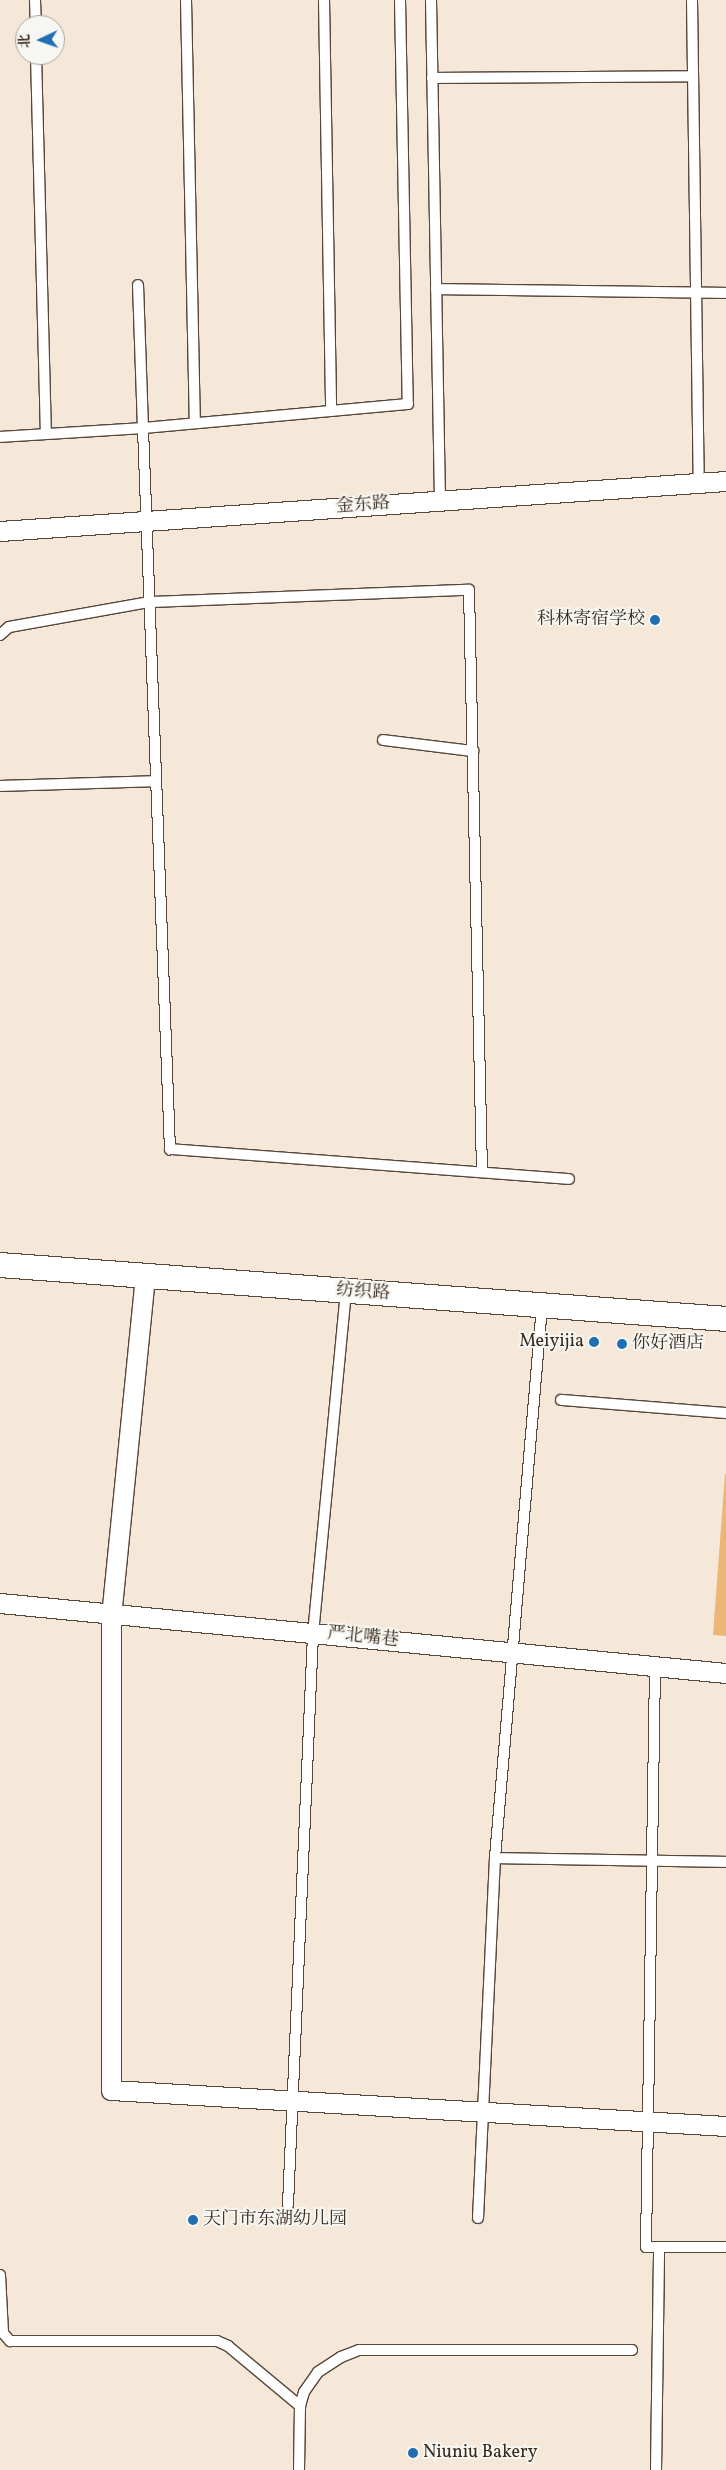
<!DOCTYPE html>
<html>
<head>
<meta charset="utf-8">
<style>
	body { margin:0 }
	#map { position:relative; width:726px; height:2470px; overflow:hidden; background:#f5e8d8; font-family:Vollkorn,"Noto Serif SC",serif }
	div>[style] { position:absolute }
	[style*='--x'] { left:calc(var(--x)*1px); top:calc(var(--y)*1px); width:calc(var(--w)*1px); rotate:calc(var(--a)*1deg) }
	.building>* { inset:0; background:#ecb676 }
	.roads { filter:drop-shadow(1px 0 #57463a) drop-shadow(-1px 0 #57463a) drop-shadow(0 1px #57463a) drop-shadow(0 -1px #57463a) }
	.service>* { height:10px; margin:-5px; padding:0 5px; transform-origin:5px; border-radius:5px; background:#fff }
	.minor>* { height:19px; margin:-9.5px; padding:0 9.5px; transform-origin:9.5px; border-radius:9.5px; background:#fff }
	.tertiary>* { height:24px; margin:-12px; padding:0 12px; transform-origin:12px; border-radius:12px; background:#fff }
	.dots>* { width:14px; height:14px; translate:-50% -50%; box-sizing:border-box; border:2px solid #f6f6f2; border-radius:50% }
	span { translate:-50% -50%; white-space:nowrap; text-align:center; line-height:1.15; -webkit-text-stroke:4px #f6f6f2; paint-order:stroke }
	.street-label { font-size:18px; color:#3b2a1e }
	.poi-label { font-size:18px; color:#3b2a1e }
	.right { translate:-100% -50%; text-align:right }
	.left { translate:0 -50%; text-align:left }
	.north { position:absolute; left:15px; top:15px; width:50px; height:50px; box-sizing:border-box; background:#f6f6f2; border:1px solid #aba49d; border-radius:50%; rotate:267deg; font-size:14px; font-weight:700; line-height:20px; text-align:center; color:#3b2a1e }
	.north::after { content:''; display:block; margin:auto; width:18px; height:22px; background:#1f6fb2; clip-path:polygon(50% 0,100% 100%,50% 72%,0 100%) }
</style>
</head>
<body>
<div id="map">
	<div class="building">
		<i style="clip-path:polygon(725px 1474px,726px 1474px,726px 1636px,713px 1635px)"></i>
	</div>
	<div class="roads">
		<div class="service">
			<i style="--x:35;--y:0;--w:25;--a:88"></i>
			<i style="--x:186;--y:0;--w:423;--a:88.8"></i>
			<i style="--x:324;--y:0;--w:411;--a:89"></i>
			<i style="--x:400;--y:0;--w:404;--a:88.9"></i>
			<i style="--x:408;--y:404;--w:266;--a:174.8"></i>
			<i style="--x:143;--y:428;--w:722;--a:87.86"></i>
			<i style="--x:170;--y:1149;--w:400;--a:4.3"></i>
			<i style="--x:431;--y:0;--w:501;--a:88.97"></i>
			<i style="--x:692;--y:0;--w:483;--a:89.2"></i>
			<i style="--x:36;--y:55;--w:379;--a:88.5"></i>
			<i style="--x:432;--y:78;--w:261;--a:-0.4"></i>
			<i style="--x:436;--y:289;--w:290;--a:0.8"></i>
			<i style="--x:0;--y:437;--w:143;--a:-3.6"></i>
			<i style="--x:143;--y:428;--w:143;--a:-92"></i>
			<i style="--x:0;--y:635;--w:12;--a:-42"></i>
			<i style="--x:9;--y:627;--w:143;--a:-10.1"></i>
			<i style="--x:150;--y:602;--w:319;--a:-2.2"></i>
			<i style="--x:469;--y:590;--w:582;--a:88.72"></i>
			<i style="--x:383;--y:740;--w:91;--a:7"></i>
			<i style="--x:0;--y:786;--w:156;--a:-1.8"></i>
			<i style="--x:542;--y:1306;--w:554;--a:94.87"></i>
			<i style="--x:495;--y:1858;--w:231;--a:1"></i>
			<i style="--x:561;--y:1400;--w:166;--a:4.5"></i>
			<i style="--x:655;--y:1667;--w:580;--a:90.89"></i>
			<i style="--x:646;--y:2247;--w:80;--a:0"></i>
			<i style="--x:288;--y:2205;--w:572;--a:-87.49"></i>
			<i style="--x:313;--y:1634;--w:345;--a:-84.5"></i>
			<i style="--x:478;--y:2218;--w:360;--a:-87.3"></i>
			<i style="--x:0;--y:2275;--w:58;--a:87"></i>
			<i style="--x:3;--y:2333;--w:11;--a:49"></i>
			<i style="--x:10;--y:2341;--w:207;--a:0"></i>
			<i style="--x:217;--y:2341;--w:12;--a:24"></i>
			<i style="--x:228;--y:2346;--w:94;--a:39.8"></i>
			<i style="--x:299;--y:2470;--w:64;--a:-89.1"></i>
			<i style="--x:300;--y:2406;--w:15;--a:-74"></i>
			<i style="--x:304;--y:2392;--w:24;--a:-55"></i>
			<i style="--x:318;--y:2372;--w:27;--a:-33"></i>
			<i style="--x:341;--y:2357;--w:19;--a:-21"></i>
			<i style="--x:359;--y:2350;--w:273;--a:0"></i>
			<i style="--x:656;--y:2470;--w:223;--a:-89.2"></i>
		</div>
		<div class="minor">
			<i style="--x:0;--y:531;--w:728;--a:-3.94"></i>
			<i style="--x:145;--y:1276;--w:340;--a:95.7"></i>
			<i style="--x:111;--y:1614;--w:476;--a:90"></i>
			<i style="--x:111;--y:2090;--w:616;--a:3.35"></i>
			<i style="--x:0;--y:1603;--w:729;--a:5.51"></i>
		</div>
		<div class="tertiary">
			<i style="--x:0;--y:1265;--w:728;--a:4.25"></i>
		</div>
	</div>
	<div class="dots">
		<i style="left:655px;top:620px;background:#1f6fb2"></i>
		<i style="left:594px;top:1342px;background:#1f6fb2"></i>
		<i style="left:622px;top:1344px;background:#1f6fb2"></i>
		<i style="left:193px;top:2220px;background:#1f6fb2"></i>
		<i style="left:413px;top:2453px;background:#1f6fb2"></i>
	</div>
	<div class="street-label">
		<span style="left:363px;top:506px;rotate:-4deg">金东路</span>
		<span style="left:363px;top:1293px;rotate:4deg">纺织路</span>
		<span style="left:363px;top:1638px;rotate:6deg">严北嘴巷</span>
	</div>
	<div class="poi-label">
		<span class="right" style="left:645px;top:620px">科林寄宿学校</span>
		<span class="right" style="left:584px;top:1342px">Meiyijia</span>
		<span class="left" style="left:632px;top:1344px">你好酒店</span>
		<span class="left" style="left:203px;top:2220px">天门市东湖幼儿园</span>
		<span class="left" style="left:423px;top:2453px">Niuniu Bakery</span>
	</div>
	<div class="north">北</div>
</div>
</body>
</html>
